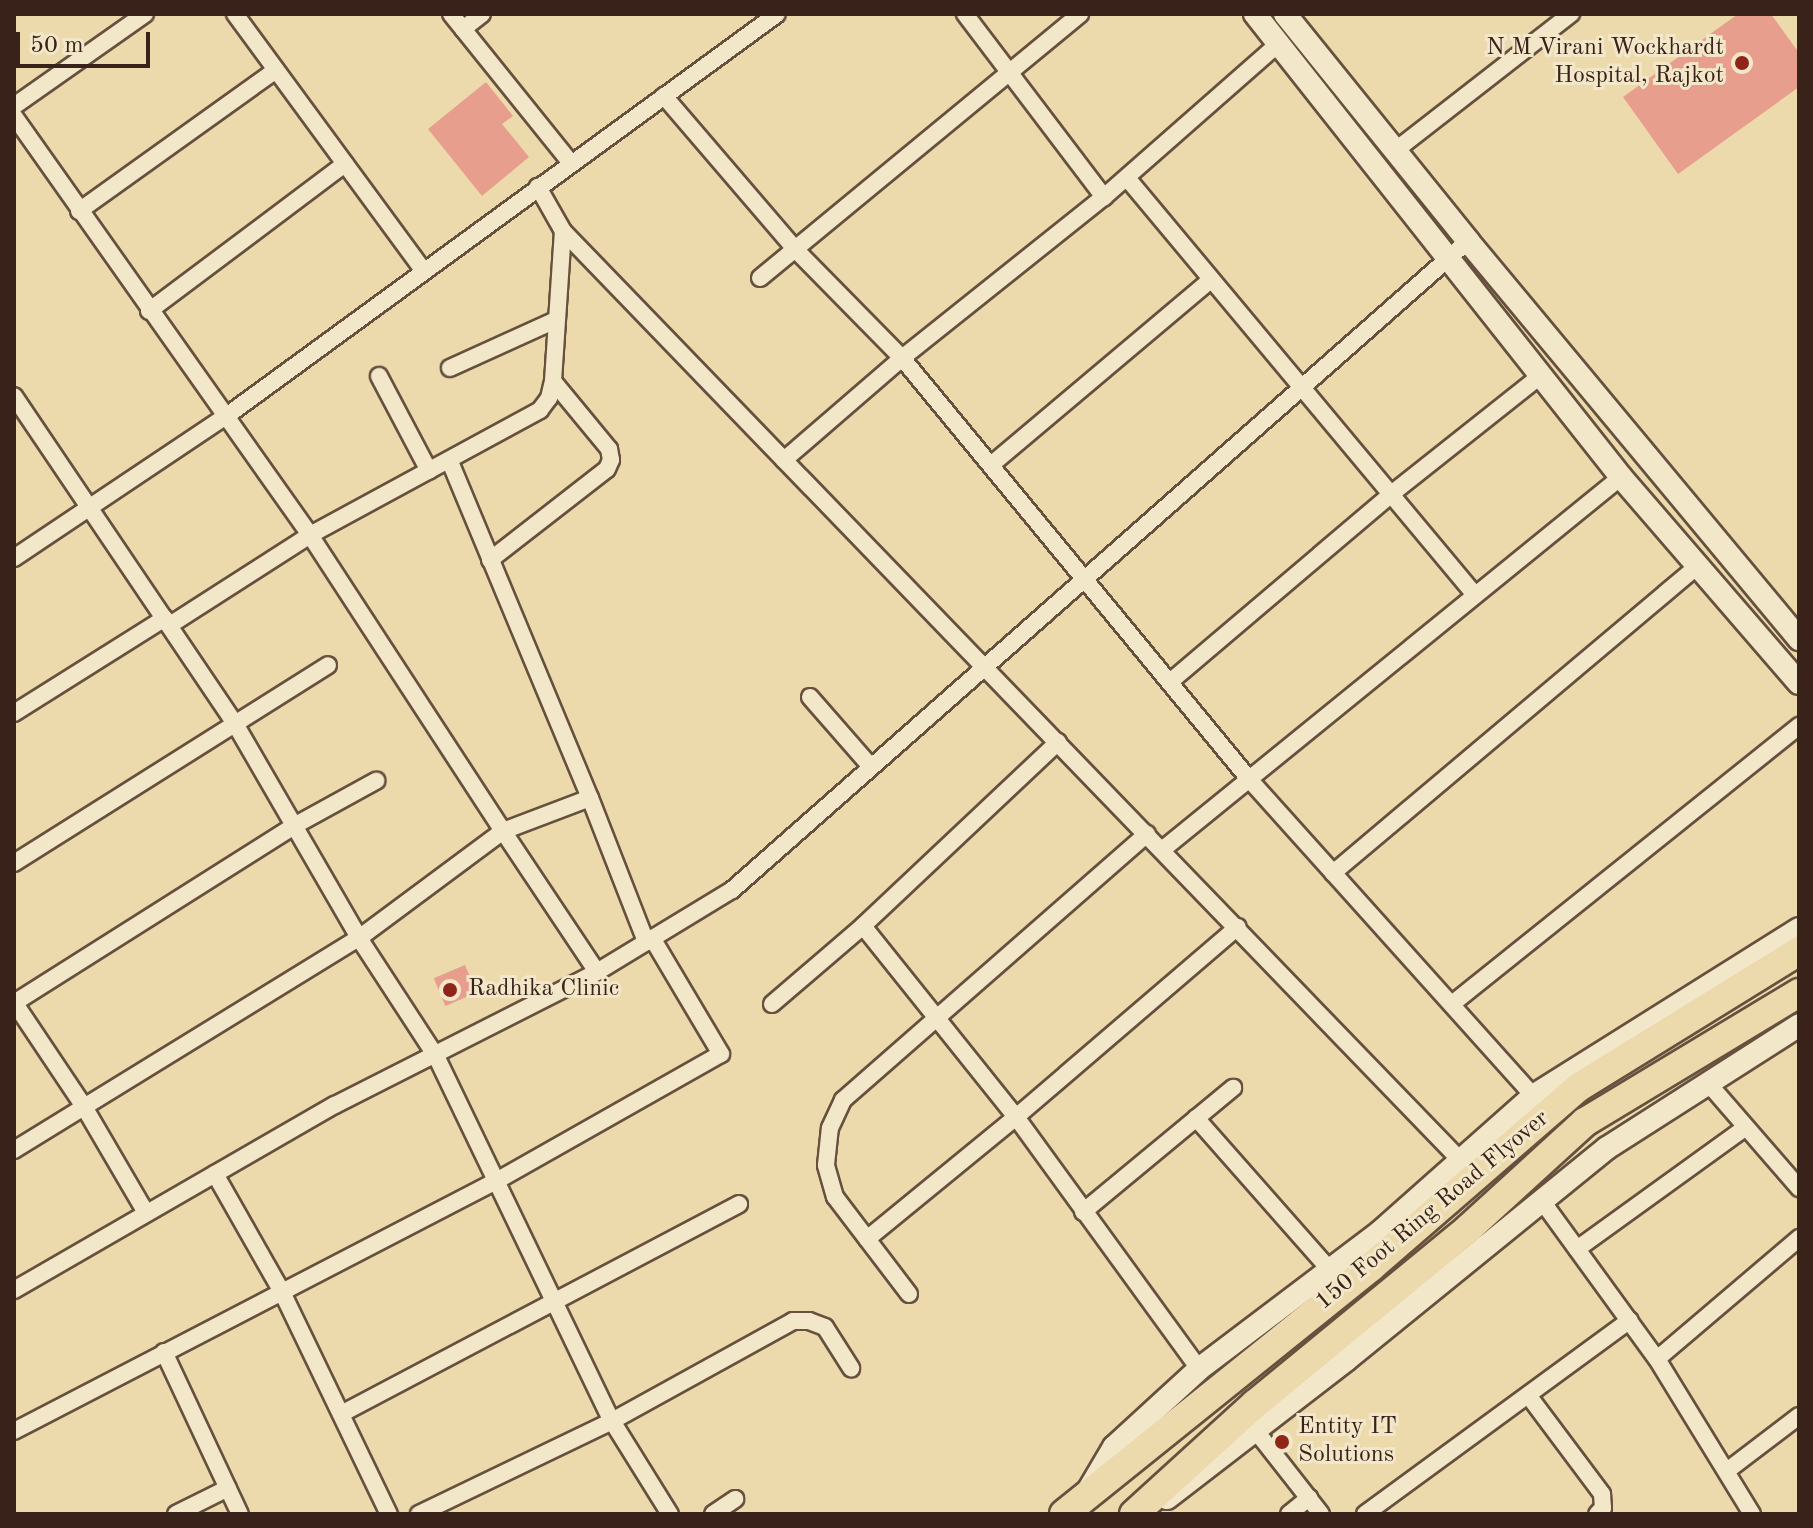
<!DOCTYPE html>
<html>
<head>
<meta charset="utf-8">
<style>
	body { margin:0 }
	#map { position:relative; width:1813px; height:1528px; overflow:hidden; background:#ecdaad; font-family:"Old Standard TT",serif }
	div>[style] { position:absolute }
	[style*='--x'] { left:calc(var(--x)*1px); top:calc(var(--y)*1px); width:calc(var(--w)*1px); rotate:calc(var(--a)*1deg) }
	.building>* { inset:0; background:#e79e8d; transform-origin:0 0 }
	.roads { filter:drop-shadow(2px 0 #66503e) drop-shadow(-2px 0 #66503e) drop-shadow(0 2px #66503e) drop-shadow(0 -2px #66503e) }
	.street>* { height:16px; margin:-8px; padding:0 8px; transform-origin:8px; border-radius:8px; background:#f3e7ca }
	.secondary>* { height:22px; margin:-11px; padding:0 11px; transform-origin:11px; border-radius:11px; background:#f3e7ca }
	.highway>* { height:28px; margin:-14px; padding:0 14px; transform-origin:14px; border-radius:14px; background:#ecdaad }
	.dots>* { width:22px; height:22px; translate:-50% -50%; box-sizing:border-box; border:4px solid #f3e7ca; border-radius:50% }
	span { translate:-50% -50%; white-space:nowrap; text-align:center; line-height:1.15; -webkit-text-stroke:6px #f3e7ca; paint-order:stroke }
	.poi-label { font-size:24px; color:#392219 }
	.right { translate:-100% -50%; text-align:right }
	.left { translate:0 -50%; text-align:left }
	.street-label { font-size:24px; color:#392219 }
	.frame { position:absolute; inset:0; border:16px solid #392219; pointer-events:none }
	.scale { position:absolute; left:16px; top:32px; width:134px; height:36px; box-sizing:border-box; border:4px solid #392219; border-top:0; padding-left:10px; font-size:24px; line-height:28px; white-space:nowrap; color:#392219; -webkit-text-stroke:6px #f3e7ca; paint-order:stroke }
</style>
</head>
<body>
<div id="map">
	<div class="building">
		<i style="clip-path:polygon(1738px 14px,1771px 14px,1799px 53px,1799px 87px,1678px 174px,1623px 97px)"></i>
		<i style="clip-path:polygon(486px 82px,513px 116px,502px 124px,529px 157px,482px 196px,428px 129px)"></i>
		<i style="left:465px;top:965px;width:30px;height:34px;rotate:67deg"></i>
	</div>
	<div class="roads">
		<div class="street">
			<i style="--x:235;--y:14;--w:318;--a:53.7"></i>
			<i style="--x:451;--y:14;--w:191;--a:51.2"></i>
			<i style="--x:965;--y:14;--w:230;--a:52.8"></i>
			<i style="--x:463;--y:29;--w:24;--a:-38"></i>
			<i style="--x:664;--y:96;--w:201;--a:49.4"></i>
			<i style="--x:795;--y:249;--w:153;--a:45.5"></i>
			<i style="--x:902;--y:358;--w:546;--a:50.5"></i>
			<i style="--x:1249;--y:779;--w:426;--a:48.1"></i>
			<i style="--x:14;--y:106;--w:160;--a:-35.1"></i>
			<i style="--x:14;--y:116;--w:513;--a:54.76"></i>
			<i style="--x:310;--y:535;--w:353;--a:56.9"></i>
			<i style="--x:503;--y:831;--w:93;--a:-20.8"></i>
			<i style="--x:590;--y:798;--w:366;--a:-112.6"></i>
			<i style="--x:1396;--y:150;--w:222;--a:-37.9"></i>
			<i style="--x:1127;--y:178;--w:543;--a:50.15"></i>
			<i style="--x:79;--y:211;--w:242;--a:-35.6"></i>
			<i style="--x:563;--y:231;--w:1291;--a:46"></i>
			<i style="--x:760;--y:278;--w:415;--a:-39.5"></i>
			<i style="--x:149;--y:311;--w:245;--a:-36.9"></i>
			<i style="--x:450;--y:368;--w:116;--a:-24.4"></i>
			<i style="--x:379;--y:376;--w:107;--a:62.2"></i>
			<i style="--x:14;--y:396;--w:393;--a:56"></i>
			<i style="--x:234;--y:722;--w:250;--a:59.9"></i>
			<i style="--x:359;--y:938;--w:141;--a:56.9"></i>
			<i style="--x:436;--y:1056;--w:405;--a:64.3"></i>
			<i style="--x:612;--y:1421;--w:110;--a:58.1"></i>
			<i style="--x:784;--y:460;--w:156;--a:-40.8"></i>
			<i style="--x:902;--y:358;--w:258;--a:-38.6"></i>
			<i style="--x:1104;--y:197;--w:232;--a:-41.3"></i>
			<i style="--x:991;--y:465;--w:287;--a:-40.1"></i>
			<i style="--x:14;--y:558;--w:254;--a:-33.8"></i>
			<i style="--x:225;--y:417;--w:683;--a:-36.13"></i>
			<i style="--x:490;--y:560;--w:148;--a:-37.9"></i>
			<i style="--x:607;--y:469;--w:10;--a:-66"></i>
			<i style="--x:611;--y:460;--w:11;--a:-100"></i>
			<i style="--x:609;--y:449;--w:88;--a:-129.5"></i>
			<i style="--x:170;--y:625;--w:166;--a:-32.7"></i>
			<i style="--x:310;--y:535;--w:262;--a:-28.5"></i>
			<i style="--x:540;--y:410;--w:15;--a:-53"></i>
			<i style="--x:549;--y:398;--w:17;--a:-77"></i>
			<i style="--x:553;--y:381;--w:150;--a:-86.2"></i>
			<i style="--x:563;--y:231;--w:51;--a:-119.6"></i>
			<i style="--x:1171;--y:681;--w:287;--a:-40.3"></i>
			<i style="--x:1390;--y:495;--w:190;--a:-38.4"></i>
			<i style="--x:810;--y:697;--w:93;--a:48.9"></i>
			<i style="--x:14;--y:713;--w:178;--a:-32.2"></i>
			<i style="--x:1058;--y:742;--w:268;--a:136.7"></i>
			<i style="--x:863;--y:926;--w:245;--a:51.3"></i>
			<i style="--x:1016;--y:1117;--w:292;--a:-40.6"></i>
			<i style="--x:590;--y:798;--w:155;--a:68.7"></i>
			<i style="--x:1162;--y:850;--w:591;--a:-39.1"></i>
			<i style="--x:14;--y:863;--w:371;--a:-32.2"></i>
			<i style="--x:1333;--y:873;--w:477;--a:-40.1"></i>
			<i style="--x:14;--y:1002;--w:124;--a:56.2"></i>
			<i style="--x:83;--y:1105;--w:125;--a:59.7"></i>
			<i style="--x:14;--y:1003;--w:331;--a:-32.3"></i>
			<i style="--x:294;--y:826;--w:94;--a:-28.8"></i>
			<i style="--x:772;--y:1004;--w:120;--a:-40.6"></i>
			<i style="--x:1452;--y:1004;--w:445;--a:-38.7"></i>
			<i style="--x:1708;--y:1083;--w:139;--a:49.1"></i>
			<i style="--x:1196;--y:1118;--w:203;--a:48.6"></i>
			<i style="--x:14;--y:1150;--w:405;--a:-31.6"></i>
			<i style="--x:359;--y:938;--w:179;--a:-36.6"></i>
			<i style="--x:503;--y:831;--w:169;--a:56.3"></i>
			<i style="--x:215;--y:1174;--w:133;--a:60.4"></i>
			<i style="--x:281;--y:1290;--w:249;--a:64.3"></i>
			<i style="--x:1542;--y:1201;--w:195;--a:54"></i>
			<i style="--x:1657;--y:1359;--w:182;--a:58.5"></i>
			<i style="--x:1083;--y:1212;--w:195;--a:-39.6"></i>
			<i style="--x:867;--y:1239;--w:193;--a:-39.3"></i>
			<i style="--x:1016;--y:1117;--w:311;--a:54"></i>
			<i style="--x:1577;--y:1249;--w:208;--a:-35.8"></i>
			<i style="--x:14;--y:1290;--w:370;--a:-30"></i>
			<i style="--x:335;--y:1105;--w:294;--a:-26.9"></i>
			<i style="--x:597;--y:972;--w:158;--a:-31.3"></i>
			<i style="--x:732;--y:890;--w:981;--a:-41.41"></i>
			<i style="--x:909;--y:1294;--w:122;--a:-127.3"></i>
			<i style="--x:835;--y:1197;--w:33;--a:-106"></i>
			<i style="--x:826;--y:1165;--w:37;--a:-84"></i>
			<i style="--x:830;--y:1128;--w:31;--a:-65"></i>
			<i style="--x:843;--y:1100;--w:404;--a:-41.2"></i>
			<i style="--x:164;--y:1352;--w:179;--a:64.9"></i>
			<i style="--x:1657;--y:1359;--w:187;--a:-40.4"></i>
			<i style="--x:1528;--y:1395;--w:124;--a:53.2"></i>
			<i style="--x:1602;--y:1494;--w:14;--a:86"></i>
			<i style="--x:1603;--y:1508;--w:8;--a:135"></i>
			<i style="--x:341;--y:1414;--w:450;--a:-27.8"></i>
			<i style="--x:14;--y:1431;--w:545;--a:-27.41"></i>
			<i style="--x:498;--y:1180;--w:256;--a:-29.5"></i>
			<i style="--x:721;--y:1054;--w:135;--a:-120.7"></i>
			<i style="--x:1256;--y:1431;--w:105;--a:51.9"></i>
			<i style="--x:1728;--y:1470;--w:89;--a:-37.3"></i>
			<i style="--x:176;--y:1514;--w:58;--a:-26.6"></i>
			<i style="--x:419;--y:1514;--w:214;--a:-25.7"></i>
			<i style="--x:612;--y:1421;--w:207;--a:-28.9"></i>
			<i style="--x:793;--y:1321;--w:16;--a:0"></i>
			<i style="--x:809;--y:1321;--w:17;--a:21"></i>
			<i style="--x:825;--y:1327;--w:49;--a:57.6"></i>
			<i style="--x:713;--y:1514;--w:27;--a:-34"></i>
			<i style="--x:1289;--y:1514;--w:26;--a:-39"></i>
			<i style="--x:1365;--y:1514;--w:328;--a:-36.2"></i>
		</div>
		<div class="secondary">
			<i style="--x:1255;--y:14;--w:590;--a:51.67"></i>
			<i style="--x:1621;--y:477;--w:272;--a:49.2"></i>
			<i style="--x:1285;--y:14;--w:292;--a:51.1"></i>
			<i style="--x:1468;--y:241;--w:518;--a:50.25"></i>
			<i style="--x:1088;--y:1491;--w:51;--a:-59.4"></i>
			<i style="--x:1114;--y:1447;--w:115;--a:-42.5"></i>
			<i style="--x:1199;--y:1369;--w:227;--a:-37.1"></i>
			<i style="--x:1380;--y:1232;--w:205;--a:-41.6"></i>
			<i style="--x:1533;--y:1096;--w:314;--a:-32.1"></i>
			<i style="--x:1167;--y:1498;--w:226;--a:-37.6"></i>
			<i style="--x:1346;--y:1360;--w:336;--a:-39.1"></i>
			<i style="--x:1607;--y:1148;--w:228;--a:-32.6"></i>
		</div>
		<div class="highway">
			<i style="--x:1064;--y:1514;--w:394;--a:-38.8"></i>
			<i style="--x:1371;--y:1267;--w:275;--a:-40.9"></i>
			<i style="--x:1579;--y:1087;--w:259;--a:-31.7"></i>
			<i style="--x:1134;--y:1514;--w:164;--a:-42.3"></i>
			<i style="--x:1255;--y:1404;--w:277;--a:-39.4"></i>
			<i style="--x:1469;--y:1228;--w:157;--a:-42.4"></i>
			<i style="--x:1585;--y:1122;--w:250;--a:-31.1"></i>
		</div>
	</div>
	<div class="dots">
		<i style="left:1742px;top:63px;background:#8f2418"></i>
		<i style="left:450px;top:990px;background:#8f2418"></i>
		<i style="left:1282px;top:1442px;background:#8f2418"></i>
	</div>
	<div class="poi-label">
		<span class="right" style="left:1724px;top:63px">N M Virani Wockhardt<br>Hospital, Rajkot</span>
		<span class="left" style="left:468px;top:990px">Radhika Clinic</span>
		<span class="left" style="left:1298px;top:1442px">Entity IT<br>Solutions</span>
	</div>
	<div class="street-label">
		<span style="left:1433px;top:1211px;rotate:-40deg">150 Foot Ring Road Flyover</span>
	</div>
	<div class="frame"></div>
	<div class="scale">50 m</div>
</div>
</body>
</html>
